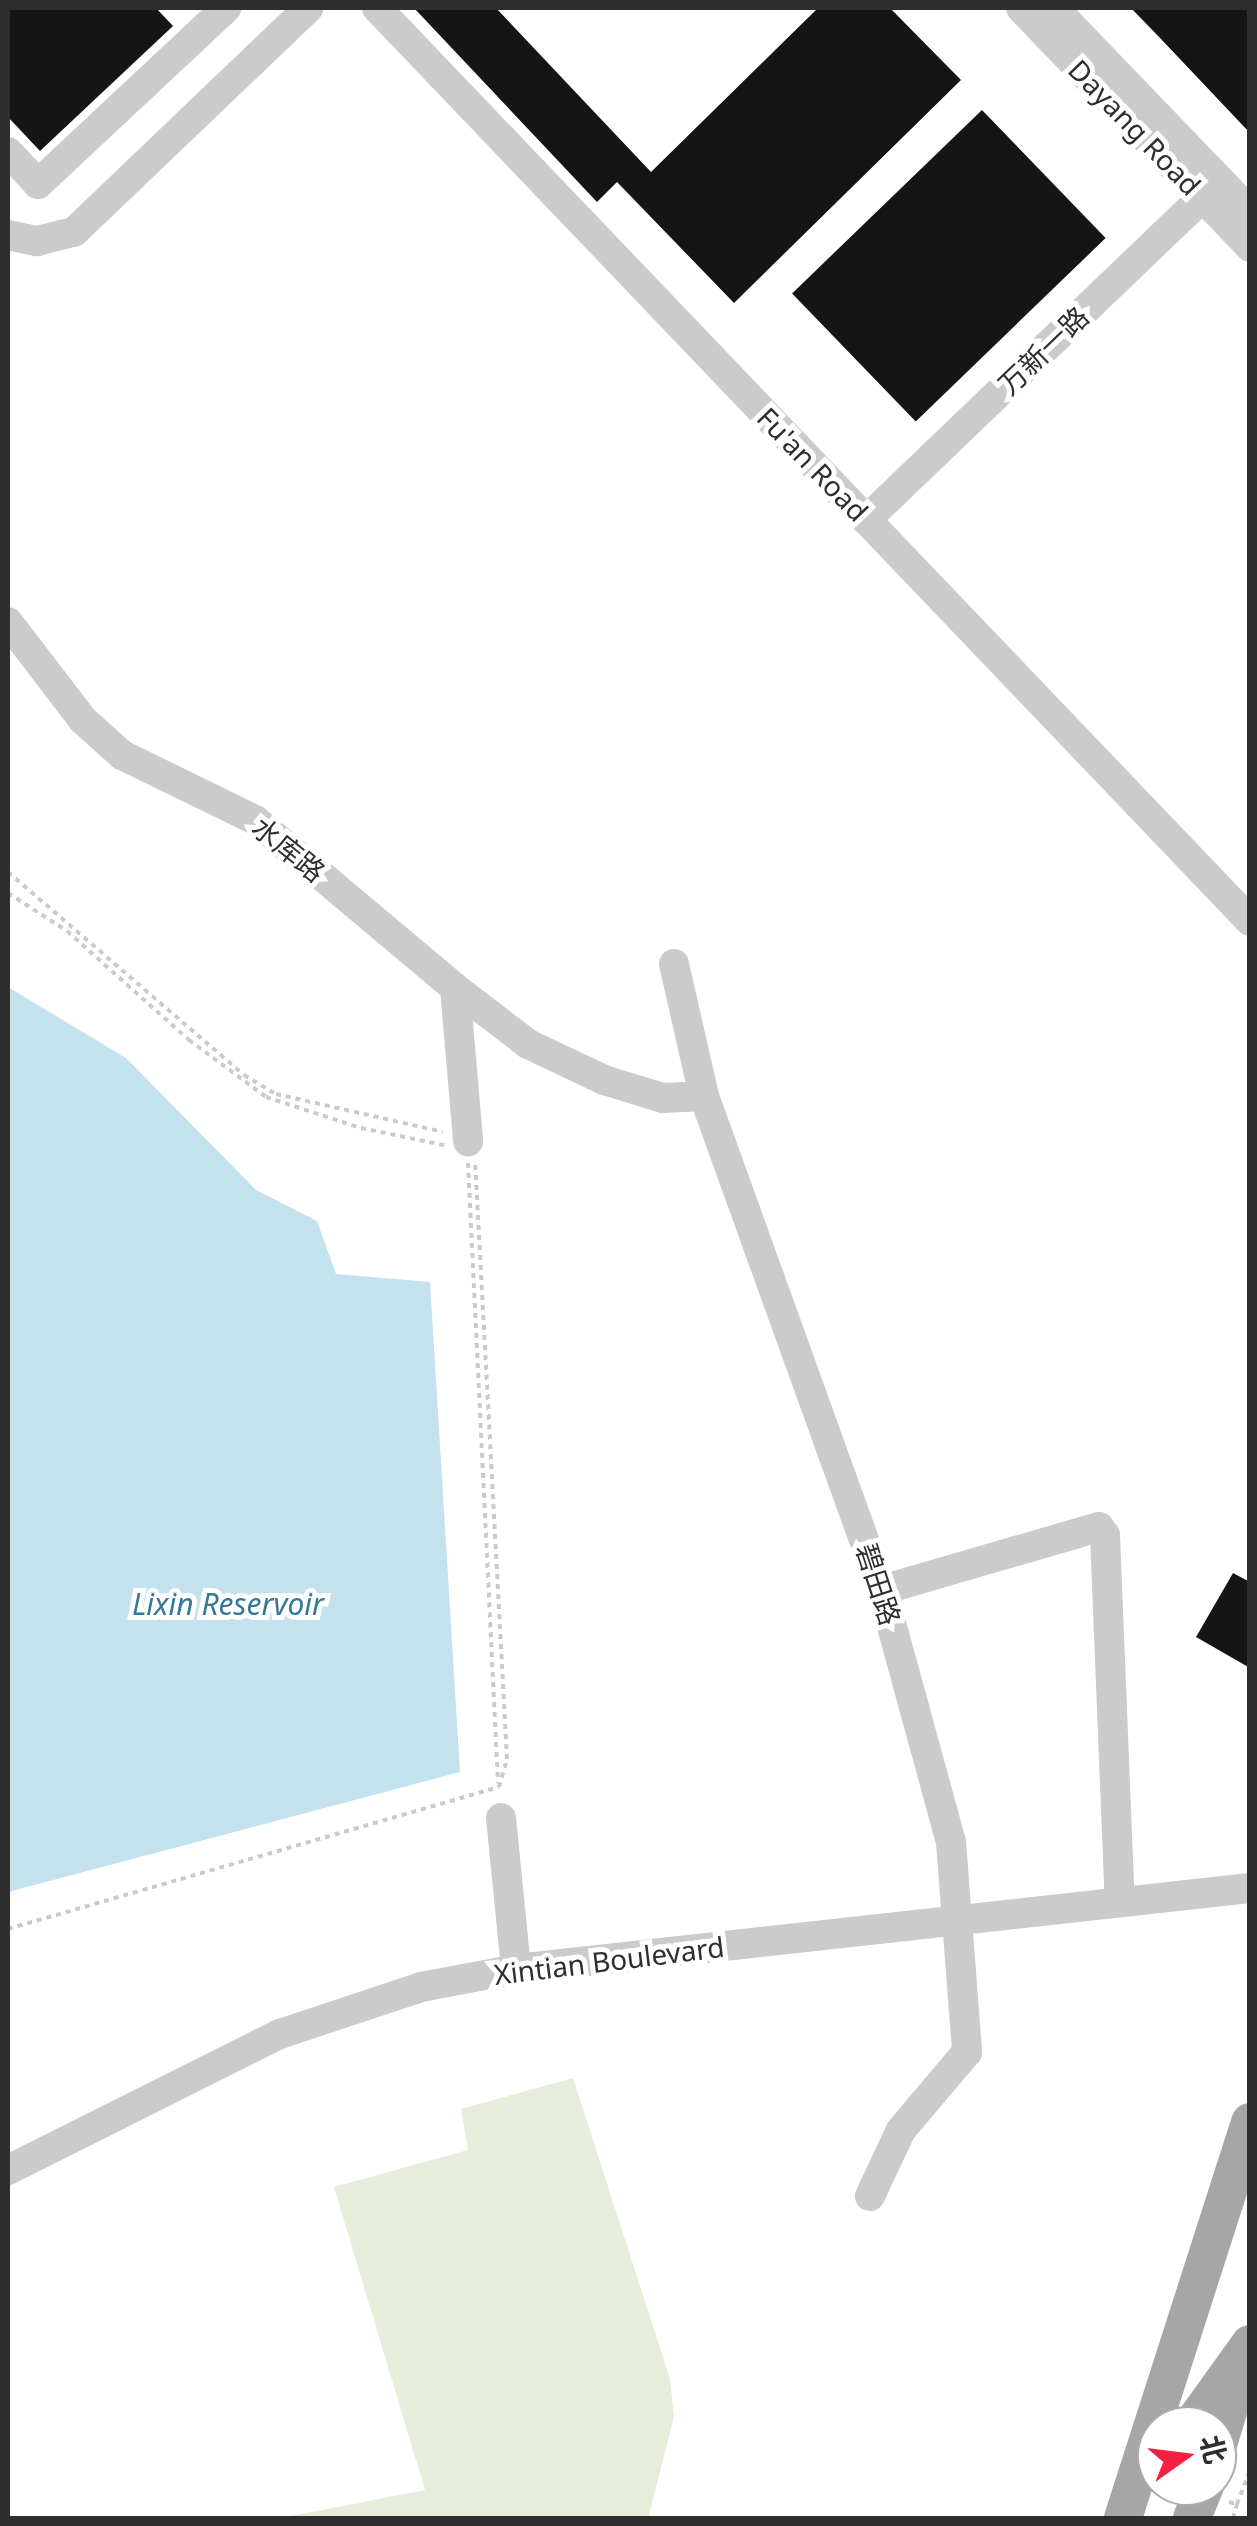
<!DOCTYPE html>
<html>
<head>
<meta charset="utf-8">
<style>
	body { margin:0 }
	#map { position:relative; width:1257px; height:2526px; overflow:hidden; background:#fff; font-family:"Noto Sans","Noto Sans SC",sans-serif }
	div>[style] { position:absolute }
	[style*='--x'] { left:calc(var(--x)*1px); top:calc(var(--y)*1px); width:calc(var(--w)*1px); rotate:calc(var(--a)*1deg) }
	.green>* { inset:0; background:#e6edda }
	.water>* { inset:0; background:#c4e2ee }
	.building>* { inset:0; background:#151515; transform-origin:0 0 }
	.path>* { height:4px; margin-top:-2px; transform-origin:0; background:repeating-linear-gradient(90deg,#cbcbcb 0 5px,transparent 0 10px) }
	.minor>* { height:30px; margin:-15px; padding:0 15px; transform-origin:15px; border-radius:15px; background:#cbcbcb }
	.major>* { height:38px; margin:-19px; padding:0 19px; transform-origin:19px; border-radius:19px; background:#a6a6a6 }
	.major-bridge>* { height:38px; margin:-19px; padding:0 19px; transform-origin:19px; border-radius:19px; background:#a6a6a6 }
	span { translate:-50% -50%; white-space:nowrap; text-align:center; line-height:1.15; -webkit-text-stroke:10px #fff; paint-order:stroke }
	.street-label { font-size:28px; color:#2e2e2e }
	.water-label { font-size:30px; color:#357997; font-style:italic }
	.frame { position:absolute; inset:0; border:10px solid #2e2e2e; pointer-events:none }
	.north { position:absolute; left:1137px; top:2406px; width:100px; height:100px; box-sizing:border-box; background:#fff; border:2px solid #ababab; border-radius:50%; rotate:76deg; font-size:28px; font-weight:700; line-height:40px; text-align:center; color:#2e2e2e }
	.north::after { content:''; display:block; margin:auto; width:35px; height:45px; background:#f42042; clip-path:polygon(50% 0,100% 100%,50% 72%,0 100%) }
</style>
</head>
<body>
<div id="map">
	<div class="green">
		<div style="clip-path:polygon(573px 2078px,670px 2379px,674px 2417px,648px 2518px,281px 2518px,425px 2490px,334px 2187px,468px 2150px,461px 2109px)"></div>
	</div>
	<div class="water">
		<div style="clip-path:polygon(8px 987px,126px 1058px,256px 1190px,317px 1221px,336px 1274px,430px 1282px,460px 1772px,8px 1892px)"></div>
	</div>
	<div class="building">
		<div style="clip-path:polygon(8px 8px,156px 8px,173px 26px,40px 151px,8px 117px)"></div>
		<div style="clip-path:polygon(414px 8px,496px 8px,651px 172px,818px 8px,890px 8px,961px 80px,734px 303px,617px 182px,597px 202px)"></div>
		<div style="clip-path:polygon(1131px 8px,1250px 8px,1250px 133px,1161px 39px)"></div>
		<div style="left:982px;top:110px;width:178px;height:264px;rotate:46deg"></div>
		<div style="clip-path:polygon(1233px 1573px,1250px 1582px,1250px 1668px,1196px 1637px)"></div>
	</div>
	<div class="path">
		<div style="--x:8;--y:872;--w:311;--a:40.7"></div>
		<div style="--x:244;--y:1075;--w:37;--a:31"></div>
		<div style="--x:276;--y:1094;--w:171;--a:12.8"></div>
		<div style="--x:8;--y:893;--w:70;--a:32.8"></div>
		<div style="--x:67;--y:931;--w:164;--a:41.8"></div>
		<div style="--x:189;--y:1040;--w:96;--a:36.5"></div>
		<div style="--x:266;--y:1097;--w:100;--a:18.1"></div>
		<div style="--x:361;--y:1128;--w:85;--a:11.6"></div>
		<div style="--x:468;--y:1163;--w:621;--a:87.23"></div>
		<div style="--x:8;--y:1929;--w:511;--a:-16.13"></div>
		<div style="--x:499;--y:1787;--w:29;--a:-74"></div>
		<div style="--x:507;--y:1759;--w:599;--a:-93.06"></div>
		<div style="--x:1229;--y:2502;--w:8;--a:14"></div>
		<div style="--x:1237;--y:2504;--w:36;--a:-69"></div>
		<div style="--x:1233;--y:2518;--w:15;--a:-74"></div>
	</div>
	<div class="minor">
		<div style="--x:377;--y:8;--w:1263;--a:46.28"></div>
		<div style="--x:1021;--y:8;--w:331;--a:46.2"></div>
		<div style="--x:1054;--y:8;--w:283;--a:46.1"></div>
		<div style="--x:8;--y:152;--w:44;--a:46.8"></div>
		<div style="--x:38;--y:184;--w:258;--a:-43.1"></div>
		<div style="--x:8;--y:235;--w:30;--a:12"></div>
		<div style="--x:37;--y:241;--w:38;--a:-14"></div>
		<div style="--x:74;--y:232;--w:324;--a:-43.7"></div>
		<div style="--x:866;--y:520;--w:490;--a:-43.8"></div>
		<div style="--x:8;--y:622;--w:123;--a:52.6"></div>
		<div style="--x:83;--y:720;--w:52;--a:41.9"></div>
		<div style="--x:122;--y:755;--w:148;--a:26"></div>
		<div style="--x:255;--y:820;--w:261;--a:40"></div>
		<div style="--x:455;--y:988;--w:154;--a:85.1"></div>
		<div style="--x:674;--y:964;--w:135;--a:77.2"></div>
		<div style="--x:704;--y:1096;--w:525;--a:70.18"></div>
		<div style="--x:882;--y:1590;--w:261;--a:74.7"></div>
		<div style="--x:951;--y:1842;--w:211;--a:85.6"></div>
		<div style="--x:967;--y:2052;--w:102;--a:130.2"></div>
		<div style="--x:901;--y:2130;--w:73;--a:115.2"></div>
		<div style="--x:455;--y:988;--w:92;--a:37.5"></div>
		<div style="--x:528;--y:1044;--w:84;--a:25.3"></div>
		<div style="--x:604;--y:1080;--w:62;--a:17"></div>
		<div style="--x:663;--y:1098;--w:41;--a:-2.8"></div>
		<div style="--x:882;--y:1590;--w:226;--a:-16.2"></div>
		<div style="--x:1099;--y:1527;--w:10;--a:53"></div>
		<div style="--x:1105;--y:1535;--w:367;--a:87.7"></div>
		<div style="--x:501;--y:1818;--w:152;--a:84.3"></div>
		<div style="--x:8;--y:2170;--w:304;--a:-26.6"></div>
		<div style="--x:280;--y:2034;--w:149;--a:-18.4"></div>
		<div style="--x:421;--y:1987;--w:97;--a:-10.7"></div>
		<div style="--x:516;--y:1969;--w:738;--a:-6.3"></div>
	</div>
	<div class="major">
		<div style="--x:1217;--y:2448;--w:97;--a:-73.2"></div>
		<div style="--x:1123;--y:2518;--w:416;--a:-72.2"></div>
	</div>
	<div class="major-bridge">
		<div style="--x:1191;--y:2426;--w:101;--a:-54.3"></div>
		<div style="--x:1192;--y:2518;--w:35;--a:-68"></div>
	</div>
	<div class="street-label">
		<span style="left:1135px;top:127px;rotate:46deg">Dayang Road</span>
		<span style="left:1043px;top:350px;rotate:-44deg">万新一路</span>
		<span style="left:813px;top:464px;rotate:46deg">Fu'an Road</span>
		<span style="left:289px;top:849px;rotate:39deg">水库路</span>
		<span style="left:879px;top:1584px;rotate:72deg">碧田路</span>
		<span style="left:609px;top:1960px;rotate:-7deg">Xintian Boulevard</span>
	</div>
	<div class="water-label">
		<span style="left:228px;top:1604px">Lixin Reservoir</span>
	</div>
	<div class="frame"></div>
	<div class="north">北</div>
</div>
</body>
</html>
